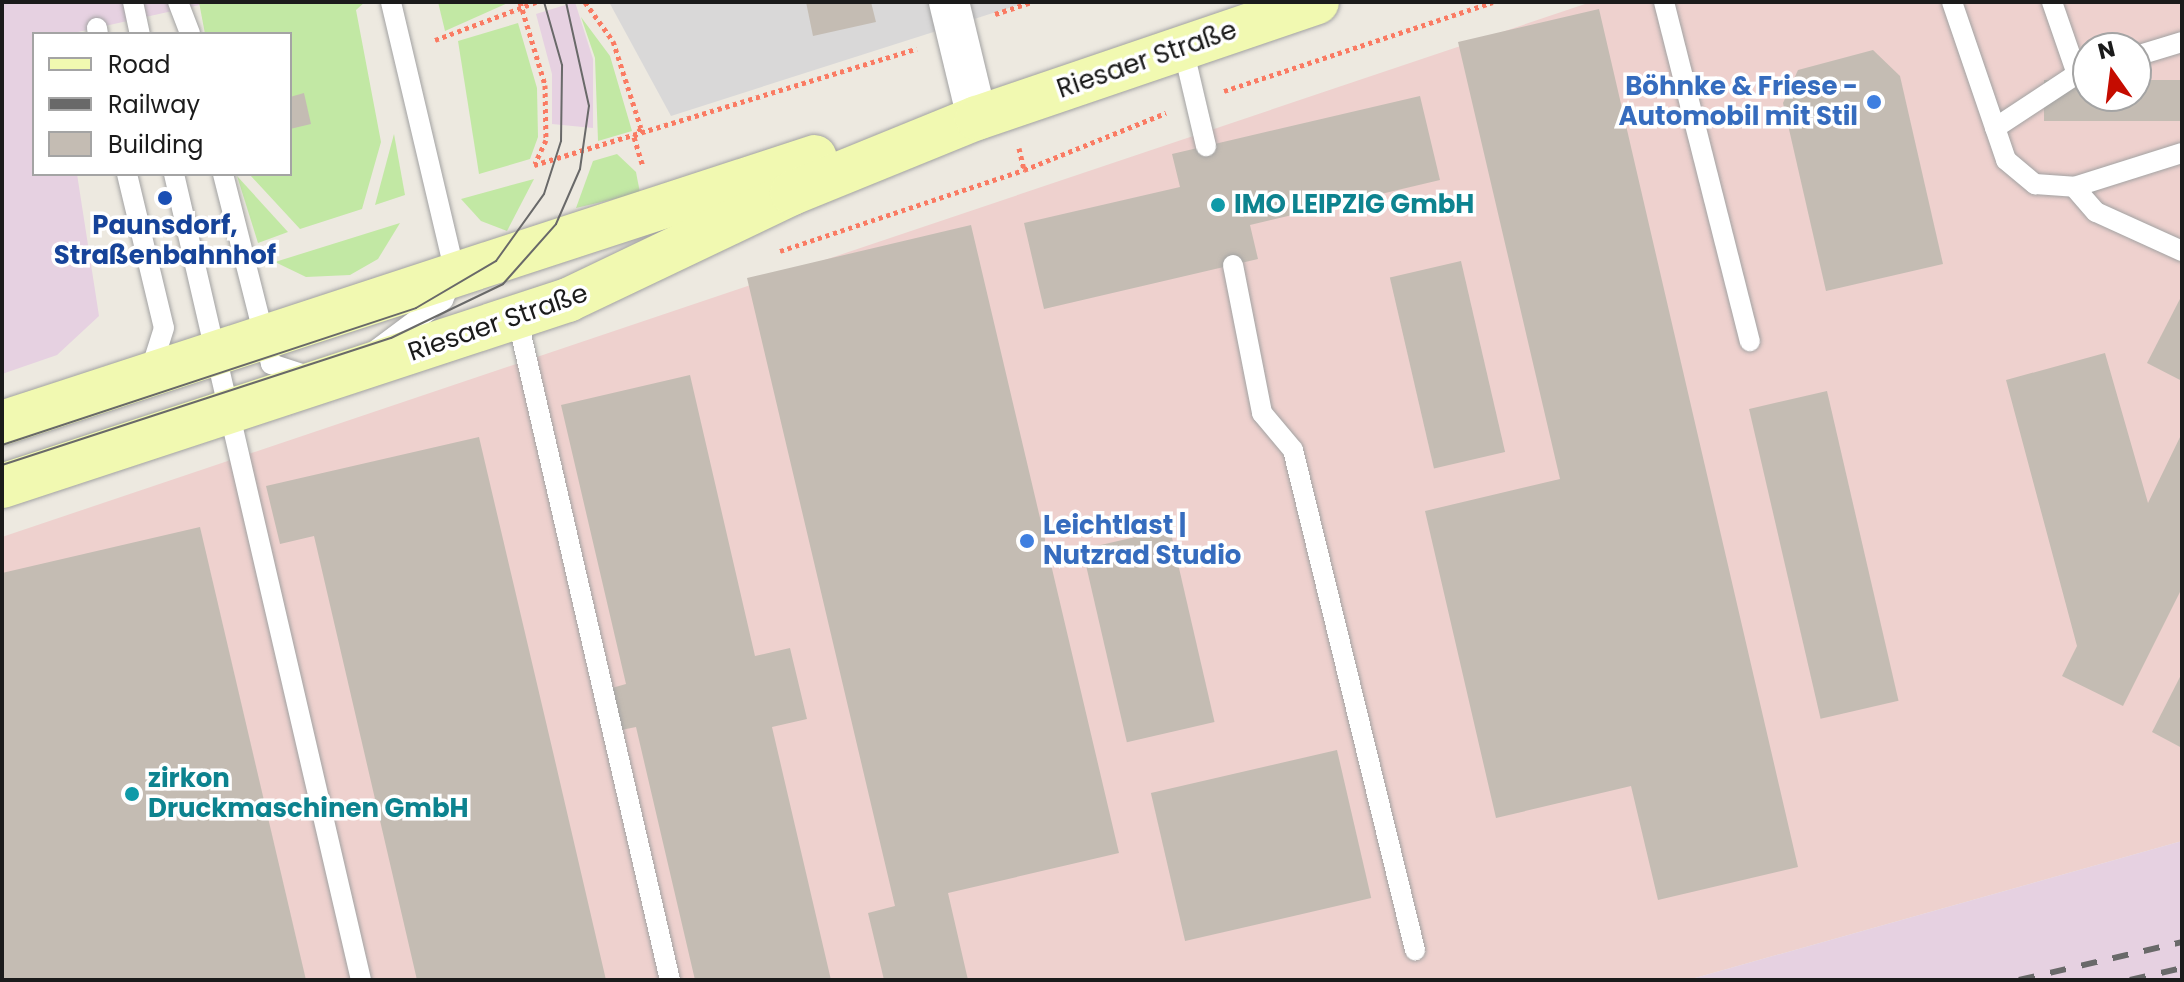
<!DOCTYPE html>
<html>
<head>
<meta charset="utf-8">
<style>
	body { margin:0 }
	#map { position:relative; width:2184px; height:982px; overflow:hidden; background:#ede9e0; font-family:Poppins,sans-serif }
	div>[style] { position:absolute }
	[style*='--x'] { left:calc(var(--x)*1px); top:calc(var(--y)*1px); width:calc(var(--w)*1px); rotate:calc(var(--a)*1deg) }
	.residential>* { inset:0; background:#d9d8d8 }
	.commercial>* { inset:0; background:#eed1ce }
	.industrial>* { inset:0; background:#e6d1e1 }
	.grass>* { inset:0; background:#c2e8a4 }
	.building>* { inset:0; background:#c4bcb3; transform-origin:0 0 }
	.path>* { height:5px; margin-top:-2.5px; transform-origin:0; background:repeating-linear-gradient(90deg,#fa7b63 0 4px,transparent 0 8px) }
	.roads { filter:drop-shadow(0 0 2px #a2a2a2) drop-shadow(0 0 2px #a2a2a2) }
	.lane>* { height:20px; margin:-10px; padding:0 10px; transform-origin:10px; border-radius:10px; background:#fff }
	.street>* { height:40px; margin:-20px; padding:0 20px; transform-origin:20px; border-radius:20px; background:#fff }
	.secondary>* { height:44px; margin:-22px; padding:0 22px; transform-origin:22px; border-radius:22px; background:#f1f9b1 }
	.tram>* { height:2px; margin:-1px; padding:0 1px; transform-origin:1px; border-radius:1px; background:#696969 }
	.rail>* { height:6px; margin-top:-3px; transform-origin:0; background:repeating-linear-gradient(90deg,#696969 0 16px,transparent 0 32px) }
	.dots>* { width:22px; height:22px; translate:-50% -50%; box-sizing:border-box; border:4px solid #fff; border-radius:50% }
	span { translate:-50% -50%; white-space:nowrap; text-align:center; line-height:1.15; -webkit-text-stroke:7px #fff; paint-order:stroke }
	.street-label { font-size:26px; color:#1b1b1b }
	.shop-label { font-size:26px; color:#366cbe; font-weight:700 }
	.right { translate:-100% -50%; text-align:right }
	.left { translate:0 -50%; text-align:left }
	.culture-label { font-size:26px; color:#0d838f; font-weight:700 }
	.transit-label { font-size:26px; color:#164399; font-weight:700 }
	.frame { position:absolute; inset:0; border:4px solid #1b1b1b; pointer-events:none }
	.legend { position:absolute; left:32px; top:32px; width:260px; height:144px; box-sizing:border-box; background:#fff; border:2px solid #a4a4a4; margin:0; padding:10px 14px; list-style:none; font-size:24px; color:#1b1b1b }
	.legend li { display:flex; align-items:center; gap:16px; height:40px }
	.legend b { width:40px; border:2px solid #a4a4a4 }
	.north { position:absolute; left:2072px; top:32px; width:80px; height:80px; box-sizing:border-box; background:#fff; border:2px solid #a4a4a4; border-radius:50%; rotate:346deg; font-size:22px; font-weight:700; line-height:32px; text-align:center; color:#1b1b1b }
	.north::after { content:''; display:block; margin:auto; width:28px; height:36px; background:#c50c00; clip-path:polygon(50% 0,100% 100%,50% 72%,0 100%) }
</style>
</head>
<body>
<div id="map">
	<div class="residential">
		<div style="clip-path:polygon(609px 2px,1027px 2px,671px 116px)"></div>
	</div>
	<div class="commercial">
		<div style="clip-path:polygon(evenodd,1591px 2px,2182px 2px,2182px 841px,1688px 980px,2px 980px,2px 537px,1591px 2px,2088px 48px,2136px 48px,2136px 96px,2088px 96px,2088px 48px)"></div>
	</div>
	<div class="industrial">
		<div style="clip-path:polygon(2px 2px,213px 2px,69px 34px,34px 34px,34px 174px,77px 174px,99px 316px,57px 355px,2px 374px)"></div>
		<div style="clip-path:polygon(575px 2px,593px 59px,593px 128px,552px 124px,552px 74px,536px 14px)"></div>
		<div style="clip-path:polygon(2182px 841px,2182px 980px,1688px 980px)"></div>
	</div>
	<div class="grass">
		<div style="clip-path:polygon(199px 2px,365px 2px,356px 10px,381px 142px,362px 209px,300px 229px,250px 175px,290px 174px,290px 34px,205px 34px)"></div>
		<div style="clip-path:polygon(438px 2px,510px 2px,445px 31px)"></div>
		<div style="clip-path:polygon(581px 17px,610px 56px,632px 131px,598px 141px,595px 58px)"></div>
		<div style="clip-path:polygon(518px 23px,537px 88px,538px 137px,530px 159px,479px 174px,458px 41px)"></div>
		<div style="clip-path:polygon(394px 134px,405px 195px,375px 205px)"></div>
		<div style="clip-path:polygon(617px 154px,636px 172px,640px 193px,576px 208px,593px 161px)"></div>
		<div style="clip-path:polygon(237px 176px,288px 232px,258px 243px)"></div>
		<div style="clip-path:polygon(534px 179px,507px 231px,481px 221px,461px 199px)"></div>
		<div style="clip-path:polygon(400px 223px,378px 259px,350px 275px,306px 277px,275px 262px)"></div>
	</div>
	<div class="building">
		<div style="clip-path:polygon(806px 2px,871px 2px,876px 22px,813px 36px)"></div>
		<div style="clip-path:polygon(1599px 9px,1798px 867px,1658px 900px,1631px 786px,1496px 818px,1425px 511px,1560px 479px,1458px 42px)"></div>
		<div style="clip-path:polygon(1873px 50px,1900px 76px,1943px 264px,1826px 291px,1783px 103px,1798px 70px)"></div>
		<div style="left:2182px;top:80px;width:41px;height:138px;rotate:90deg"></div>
		<div style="clip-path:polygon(304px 93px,311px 124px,290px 129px,290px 97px)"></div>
		<div style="clip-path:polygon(1420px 96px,1440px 180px,1250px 225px,1258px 259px,1044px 309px,1024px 223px,1180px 187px,1172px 154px)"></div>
		<div style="clip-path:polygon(971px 225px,1119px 853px,948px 893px,968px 980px,884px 980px,868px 913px,895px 906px,747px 278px)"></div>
		<div style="left:1461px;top:261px;width:196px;height:73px;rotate:77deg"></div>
		<div style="clip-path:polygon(2182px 295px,2182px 381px,2147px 363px)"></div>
		<div style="clip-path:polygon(2105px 353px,2148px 503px,2182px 433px,2182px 588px,2123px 706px,2062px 676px,2077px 646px,2006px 380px)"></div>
		<div style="clip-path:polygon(690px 375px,755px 656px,790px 648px,807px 719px,772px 727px,831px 980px,695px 980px,636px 727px,621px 730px,612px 688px,626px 684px,561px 405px)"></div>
		<div style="left:1827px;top:391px;width:318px;height:80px;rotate:77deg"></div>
		<div style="clip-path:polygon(479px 437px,553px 752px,606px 980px,417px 980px,314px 536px,280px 544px,266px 486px)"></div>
		<div style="clip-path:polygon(200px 527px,306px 980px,2px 980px,2px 573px)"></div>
		<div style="left:1170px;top:529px;width:198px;height:90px;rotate:77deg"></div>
		<div style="clip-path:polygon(2182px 673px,2182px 748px,2152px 732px)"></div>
		<div style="left:1337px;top:750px;width:152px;height:191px;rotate:77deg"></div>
	</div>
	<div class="path">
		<div style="--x:520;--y:2;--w:87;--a:73.2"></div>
		<div style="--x:545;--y:85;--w:55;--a:89"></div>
		<div style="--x:546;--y:140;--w:26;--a:115"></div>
		<div style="--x:585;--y:2;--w:48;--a:54.3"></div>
		<div style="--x:613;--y:41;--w:91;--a:72.2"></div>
		<div style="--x:641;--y:128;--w:11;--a:128"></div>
		<div style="--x:634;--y:137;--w:31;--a:73"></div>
		<div style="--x:995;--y:14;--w:39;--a:-18"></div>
		<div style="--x:435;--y:40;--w:108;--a:-20.6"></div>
		<div style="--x:1224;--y:91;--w:283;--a:-18.3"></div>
		<div style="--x:1019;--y:148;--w:23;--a:77"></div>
		<div style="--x:534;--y:165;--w:400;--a:-16.9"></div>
		<div style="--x:780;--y:251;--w:257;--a:-18.4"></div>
		<div style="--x:1024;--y:170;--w:153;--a:-21.9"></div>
	</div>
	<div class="roads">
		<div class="lane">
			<div style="--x:133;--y:2;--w:33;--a:78"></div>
			<div style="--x:178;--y:2;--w:34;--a:69"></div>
			<div style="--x:1664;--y:2;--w:350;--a:75.8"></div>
			<div style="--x:1952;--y:2;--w:167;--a:71.1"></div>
			<div style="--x:2006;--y:160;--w:38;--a:40"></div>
			<div style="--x:2035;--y:184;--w:39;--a:4"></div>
			<div style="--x:2074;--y:187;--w:113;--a:-17.5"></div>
			<div style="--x:2052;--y:2;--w:76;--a:70.9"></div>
			<div style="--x:2077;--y:74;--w:11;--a:-15"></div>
			<div style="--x:97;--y:28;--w:6;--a:81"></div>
			<div style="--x:1183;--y:48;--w:101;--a:76.8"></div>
			<div style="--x:2136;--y:56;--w:48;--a:-16.9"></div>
			<div style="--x:1995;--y:128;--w:98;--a:-33.4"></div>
			<div style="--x:127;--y:174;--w:158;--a:76.5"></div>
			<div style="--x:164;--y:328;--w:43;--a:107.6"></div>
			<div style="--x:174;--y:174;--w:827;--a:76.94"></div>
			<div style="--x:223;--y:174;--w:196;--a:75.8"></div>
			<div style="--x:271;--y:364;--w:39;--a:18"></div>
			<div style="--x:2074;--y:187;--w:33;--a:49"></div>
			<div style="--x:2096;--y:212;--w:94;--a:24.4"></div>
			<div style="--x:1233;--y:265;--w:151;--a:78.9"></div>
			<div style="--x:1262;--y:413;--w:48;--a:50"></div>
			<div style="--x:1293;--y:450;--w:515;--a:76.29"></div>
			<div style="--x:517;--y:317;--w:680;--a:77.01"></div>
			<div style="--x:376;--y:350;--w:84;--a:-36.7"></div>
			<div style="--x:443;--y:300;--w:30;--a:-66"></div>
			<div style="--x:455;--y:273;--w:278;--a:-103.3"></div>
		</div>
		<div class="street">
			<div style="--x:949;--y:2;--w:119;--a:76.4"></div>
		</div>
		<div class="secondary">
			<div style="--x:2;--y:423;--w:855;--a:-18.12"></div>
			<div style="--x:2;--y:486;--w:596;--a:-18.19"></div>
			<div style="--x:568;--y:300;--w:248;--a:-25.5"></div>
			<div style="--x:792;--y:193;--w:200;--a:-22.1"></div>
			<div style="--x:977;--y:118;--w:359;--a:-18.8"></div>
		</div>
	</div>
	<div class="tram">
		<div style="--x:2;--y:445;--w:436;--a:-18.3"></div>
		<div style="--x:416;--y:308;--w:93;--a:-30.4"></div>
		<div style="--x:496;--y:261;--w:82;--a:-54.4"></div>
		<div style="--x:544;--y:194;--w:56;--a:-72.2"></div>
		<div style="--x:561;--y:141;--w:76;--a:-89.2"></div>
		<div style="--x:562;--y:65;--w:66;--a:-105.9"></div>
		<div style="--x:2;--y:465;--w:409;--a:-18.1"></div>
		<div style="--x:391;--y:338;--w:124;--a:-25.7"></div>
		<div style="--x:503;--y:284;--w:80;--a:-48.5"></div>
		<div style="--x:556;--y:224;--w:60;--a:-66.4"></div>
		<div style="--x:580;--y:169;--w:64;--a:-81.9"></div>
		<div style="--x:589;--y:106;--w:107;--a:-102.5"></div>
	</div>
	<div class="rail">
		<div style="--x:2019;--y:980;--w:167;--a:-13.1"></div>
		<div style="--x:2130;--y:980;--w:53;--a:-13"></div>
	</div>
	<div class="dots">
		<div style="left:1874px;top:102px;background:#3f7fe0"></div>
		<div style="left:165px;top:198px;background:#1a4fb4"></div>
		<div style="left:1218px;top:205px;background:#0f9aa8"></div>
		<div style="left:1027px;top:541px;background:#3f7fe0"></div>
		<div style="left:132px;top:794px;background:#0f9aa8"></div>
	</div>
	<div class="street-label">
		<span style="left:1147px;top:60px;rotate:-19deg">Riesaer Straße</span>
		<span style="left:498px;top:323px;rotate:-19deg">Riesaer Straße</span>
	</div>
	<div class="shop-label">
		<span class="right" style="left:1858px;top:102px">Böhnke &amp; Friese -<br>Automobil mit Stil</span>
		<span class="left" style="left:1043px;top:541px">Leichtlast |<br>Nutzrad Studio</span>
	</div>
	<div class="culture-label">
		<span class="left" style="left:1234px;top:205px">IMO LEIPZIG GmbH</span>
		<span class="left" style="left:148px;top:794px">zirkon<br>Druckmaschinen GmbH</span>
	</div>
	<div class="transit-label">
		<span style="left:165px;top:241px">Paunsdorf,<br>Straßenbahnhof</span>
	</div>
	<div class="frame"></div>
	<ul class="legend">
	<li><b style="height:10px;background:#f1f9b1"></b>Road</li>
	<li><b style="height:10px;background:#696969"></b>Railway</li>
	<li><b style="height:22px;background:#c4bcb3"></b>Building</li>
	</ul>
	<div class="north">N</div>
</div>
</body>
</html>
